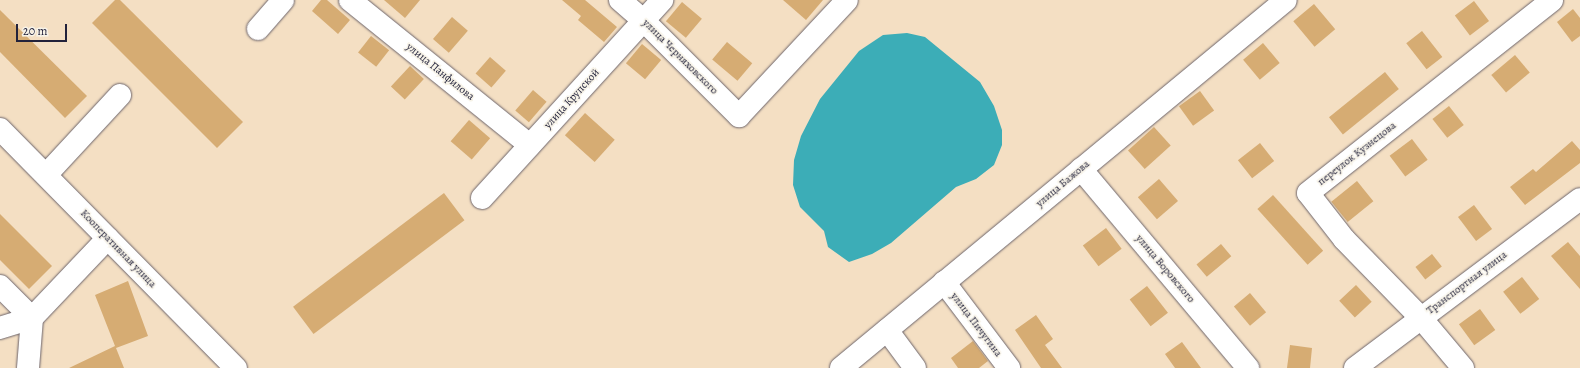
<!DOCTYPE html>
<html>
<head>
<meta charset="utf-8">
<style>
	body { margin:0 }
	#map { position:relative; width:1580px; height:368px; overflow:hidden; background:#f4dfc3; font-family:Alegreya,serif }
	div>[style] { position:absolute }
	[style*='--x'] { left:calc(var(--x)*1px); top:calc(var(--y)*1px); width:calc(var(--w)*1px); rotate:calc(var(--a)*1deg) }
	.water>* { inset:0; background:#3cadb7 }
	.building>* { inset:0; background:#d6ac73; transform-origin:0 0 }
	.roads { filter:drop-shadow(0 0 1px #6c646b) drop-shadow(0 0 1px #6c646b) }
	.minor>* { height:22px; margin:-11px; padding:0 11px; transform-origin:11px; border-radius:11px; background:#fff }
	span { translate:-50% -50%; white-space:nowrap; text-align:center; line-height:1.15; -webkit-text-stroke:3px #f7f3e8; paint-order:stroke }
	.street-label { font-size:11px; color:#22223b }
	.scale { position:absolute; left:16px; top:24px; width:51px; height:18px; box-sizing:border-box; border:2px solid #22223b; border-top:0; padding-left:5px; font-size:12px; line-height:14px; white-space:nowrap; color:#22223b; -webkit-text-stroke:3px #f7f3e8; paint-order:stroke }
</style>
</head>
<body>
<div id="map">
	<div class="water">
		<div style="clip-path:polygon(907px 33px,925px 37px,980px 82px,994px 106px,1002px 130px,1002px 145px,994px 165px,976px 179px,956px 187px,891px 243px,872px 254px,849px 262px,828px 247px,824px 231px,800px 207px,793px 185px,794px 160px,801px 136px,820px 99px,859px 51px,883px 35px)"></div>
	</div>
	<div class="building">
		<div style="clip-path:polygon(115px 0,120px 0,243px 122px,217px 148px,92px 23px)"></div>
		<div style="clip-path:polygon(321px 0,327px 0,350px 20px,338px 34px,312px 11px)"></div>
		<div style="clip-path:polygon(384px 0,420px 0,405px 18px)"></div>
		<div style="clip-path:polygon(562px 0,585px 0,617px 27px,604px 42px,578px 20px,581px 16px)"></div>
		<div style="clip-path:polygon(783px 0,823px 0,806px 20px)"></div>
		<div style="left:1474px;top:1px;width:25px;height:24px;rotate:53deg"></div>
		<div style="left:682px;top:2px;width:26px;height:25px;rotate:40deg"></div>
		<div style="left:1314px;top:4px;width:33px;height:27px;rotate:50deg"></div>
		<div style="clip-path:polygon(1573px 9px,1580px 18px,1580px 36px,1572px 42px,1557px 22px)"></div>
		<div style="clip-path:polygon(0 10px,87px 96px,65px 118px,0 52px)"></div>
		<div style="left:452px;top:17px;width:21px;height:29px;rotate:41deg"></div>
		<div style="left:1422px;top:31px;width:33px;height:20px;rotate:52deg"></div>
		<div style="left:371px;top:36px;width:23px;height:21px;rotate:38deg"></div>
		<div style="left:727px;top:42px;width:33px;height:23px;rotate:40deg"></div>
		<div style="left:1263px;top:43px;width:26px;height:26px;rotate:50deg"></div>
		<div style="left:642px;top:44px;width:25px;height:25px;rotate:40deg"></div>
		<div style="left:1515px;top:55px;width:23px;height:31px;rotate:50deg"></div>
		<div style="left:490px;top:57px;width:21px;height:22px;rotate:41deg"></div>
		<div style="left:410px;top:66px;width:19px;height:28px;rotate:43deg"></div>
		<div style="left:1385px;top:72px;width:22px;height:72px;rotate:51deg"></div>
		<div style="left:533px;top:90px;width:18px;height:27px;rotate:41deg"></div>
		<div style="left:1200px;top:91px;width:24px;height:26px;rotate:54deg"></div>
		<div style="left:1449px;top:106px;width:24px;height:21px;rotate:52deg"></div>
		<div style="left:585px;top:113px;width:40px;height:30px;rotate:42deg"></div>
		<div style="left:469px;top:120px;width:28px;height:28px;rotate:41deg"></div>
		<div style="left:1154px;top:127px;width:25px;height:35px;rotate:48deg"></div>
		<div style="left:1412px;top:139px;width:26px;height:28px;rotate:53deg"></div>
		<div style="clip-path:polygon(1572px 141px,1580px 150px,1580px 163px,1525px 205px,1510px 187px,1533px 169px,1536px 172px)"></div>
		<div style="left:1260px;top:143px;width:23px;height:28px;rotate:52deg"></div>
		<div style="left:1159px;top:179px;width:29px;height:28px;rotate:49deg"></div>
		<div style="left:1357px;top:181px;width:26px;height:33px;rotate:51deg"></div>
		<div style="left:444px;top:193px;width:34px;height:189px;rotate:53deg"></div>
		<div style="left:1273px;top:195px;width:75px;height:21px;rotate:48deg"></div>
		<div style="left:1474px;top:205px;width:30px;height:20px;rotate:53deg"></div>
		<div style="clip-path:polygon(0 214px,52px 266px,29px 289px,0 260px)"></div>
		<div style="left:1106px;top:228px;width:26px;height:29px;rotate:53deg"></div>
		<div style="clip-path:polygon(1568px 242px,1580px 256px,1580px 289px,1551px 256px)"></div>
		<div style="left:1221px;top:244px;width:16px;height:32px;rotate:50deg"></div>
		<div style="left:1432px;top:254px;width:16px;height:21px;rotate:52deg"></div>
		<div style="left:1522px;top:277px;width:28px;height:24px;rotate:52deg"></div>
		<div style="clip-path:polygon(128px 281px,148px 336px,116px 348px,124px 368px,69px 368px,115px 346px,95px 295px)"></div>
		<div style="left:1356px;top:285px;width:23px;height:23px;rotate:47deg"></div>
		<div style="left:1147px;top:286px;width:34px;height:22px;rotate:52deg"></div>
		<div style="left:1250px;top:293px;width:25px;height:21px;rotate:50deg"></div>
		<div style="left:1480px;top:309px;width:26px;height:26px;rotate:54deg"></div>
		<div style="clip-path:polygon(1036px 315px,1053px 339px,1045px 345px,1062px 368px,1041px 368px,1015px 330px)"></div>
		<div style="clip-path:polygon(973px 341px,988px 361px,979px 368px,958px 368px,951px 358px)"></div>
		<div style="clip-path:polygon(1182px 342px,1201px 368px,1175px 368px,1165px 354px)"></div>
		<div style="clip-path:polygon(1290px 345px,1312px 348px,1310px 368px,1287px 368px)"></div>
	</div>
	<div class="roads">
		<div class="minor">
			<div style="--x:350;--y:0;--w:231;--a:38.9"></div>
			<div style="--x:620;--y:0;--w:30;--a:41"></div>
			<div style="--x:643;--y:20;--w:136;--a:45"></div>
			<div style="--x:739;--y:116;--w:158;--a:-47"></div>
			<div style="--x:258;--y:29;--w:38;--a:-49"></div>
			<div style="--x:0;--y:129;--w:336;--a:45.4"></div>
			<div style="--x:1081;--y:169;--w:260;--a:50"></div>
			<div style="--x:46;--y:175;--w:109;--a:-47.2"></div>
			<div style="--x:482;--y:198;--w:268;--a:-47.7"></div>
			<div style="--x:944;--y:282;--w:108;--a:52.9"></div>
			<div style="--x:0;--y:286;--w:45;--a:45"></div>
			<div style="--x:32;--y:318;--w:34;--a:163"></div>
			<div style="--x:887;--y:330;--w:47;--a:53.6"></div>
			<div style="--x:28;--y:368;--w:50;--a:-85.4"></div>
			<div style="--x:32;--y:318;--w:110;--a:-46.5"></div>
			<div style="--x:841;--y:368;--w:577;--a:-39.59"></div>
			<div style="--x:1355;--y:368;--w:281;--a:-36.9"></div>
			<div style="--x:1463;--y:368;--w:65;--a:-130"></div>
			<div style="--x:1421;--y:318;--w:110;--a:-134.3"></div>
			<div style="--x:1344;--y:239;--w:58;--a:-128"></div>
			<div style="--x:1308;--y:193;--w:311;--a:-38.3"></div>
		</div>
	</div>
	<div class="street-label">
		<span style="left:680px;top:57px;rotate:45deg">улица Черняховского</span>
		<span style="left:440px;top:72px;rotate:39deg">улица Панфилова</span>
		<span style="left:572px;top:99px;rotate:-48deg">улица Крупской</span>
		<span style="left:1357px;top:154px;rotate:-38deg">переулок Кузнецова</span>
		<span style="left:1063px;top:184px;rotate:-40deg">улица Бажова</span>
		<span style="left:118px;top:249px;rotate:46deg">Кооперативная улица</span>
		<span style="left:1165px;top:269px;rotate:50deg">улица Воровского</span>
		<span style="left:1467px;top:283px;rotate:-37deg">Транспортная улица</span>
		<span style="left:976px;top:325px;rotate:53deg">улица Пичугина</span>
	</div>
	<div class="scale">20 m</div>
</div>
</body>
</html>
